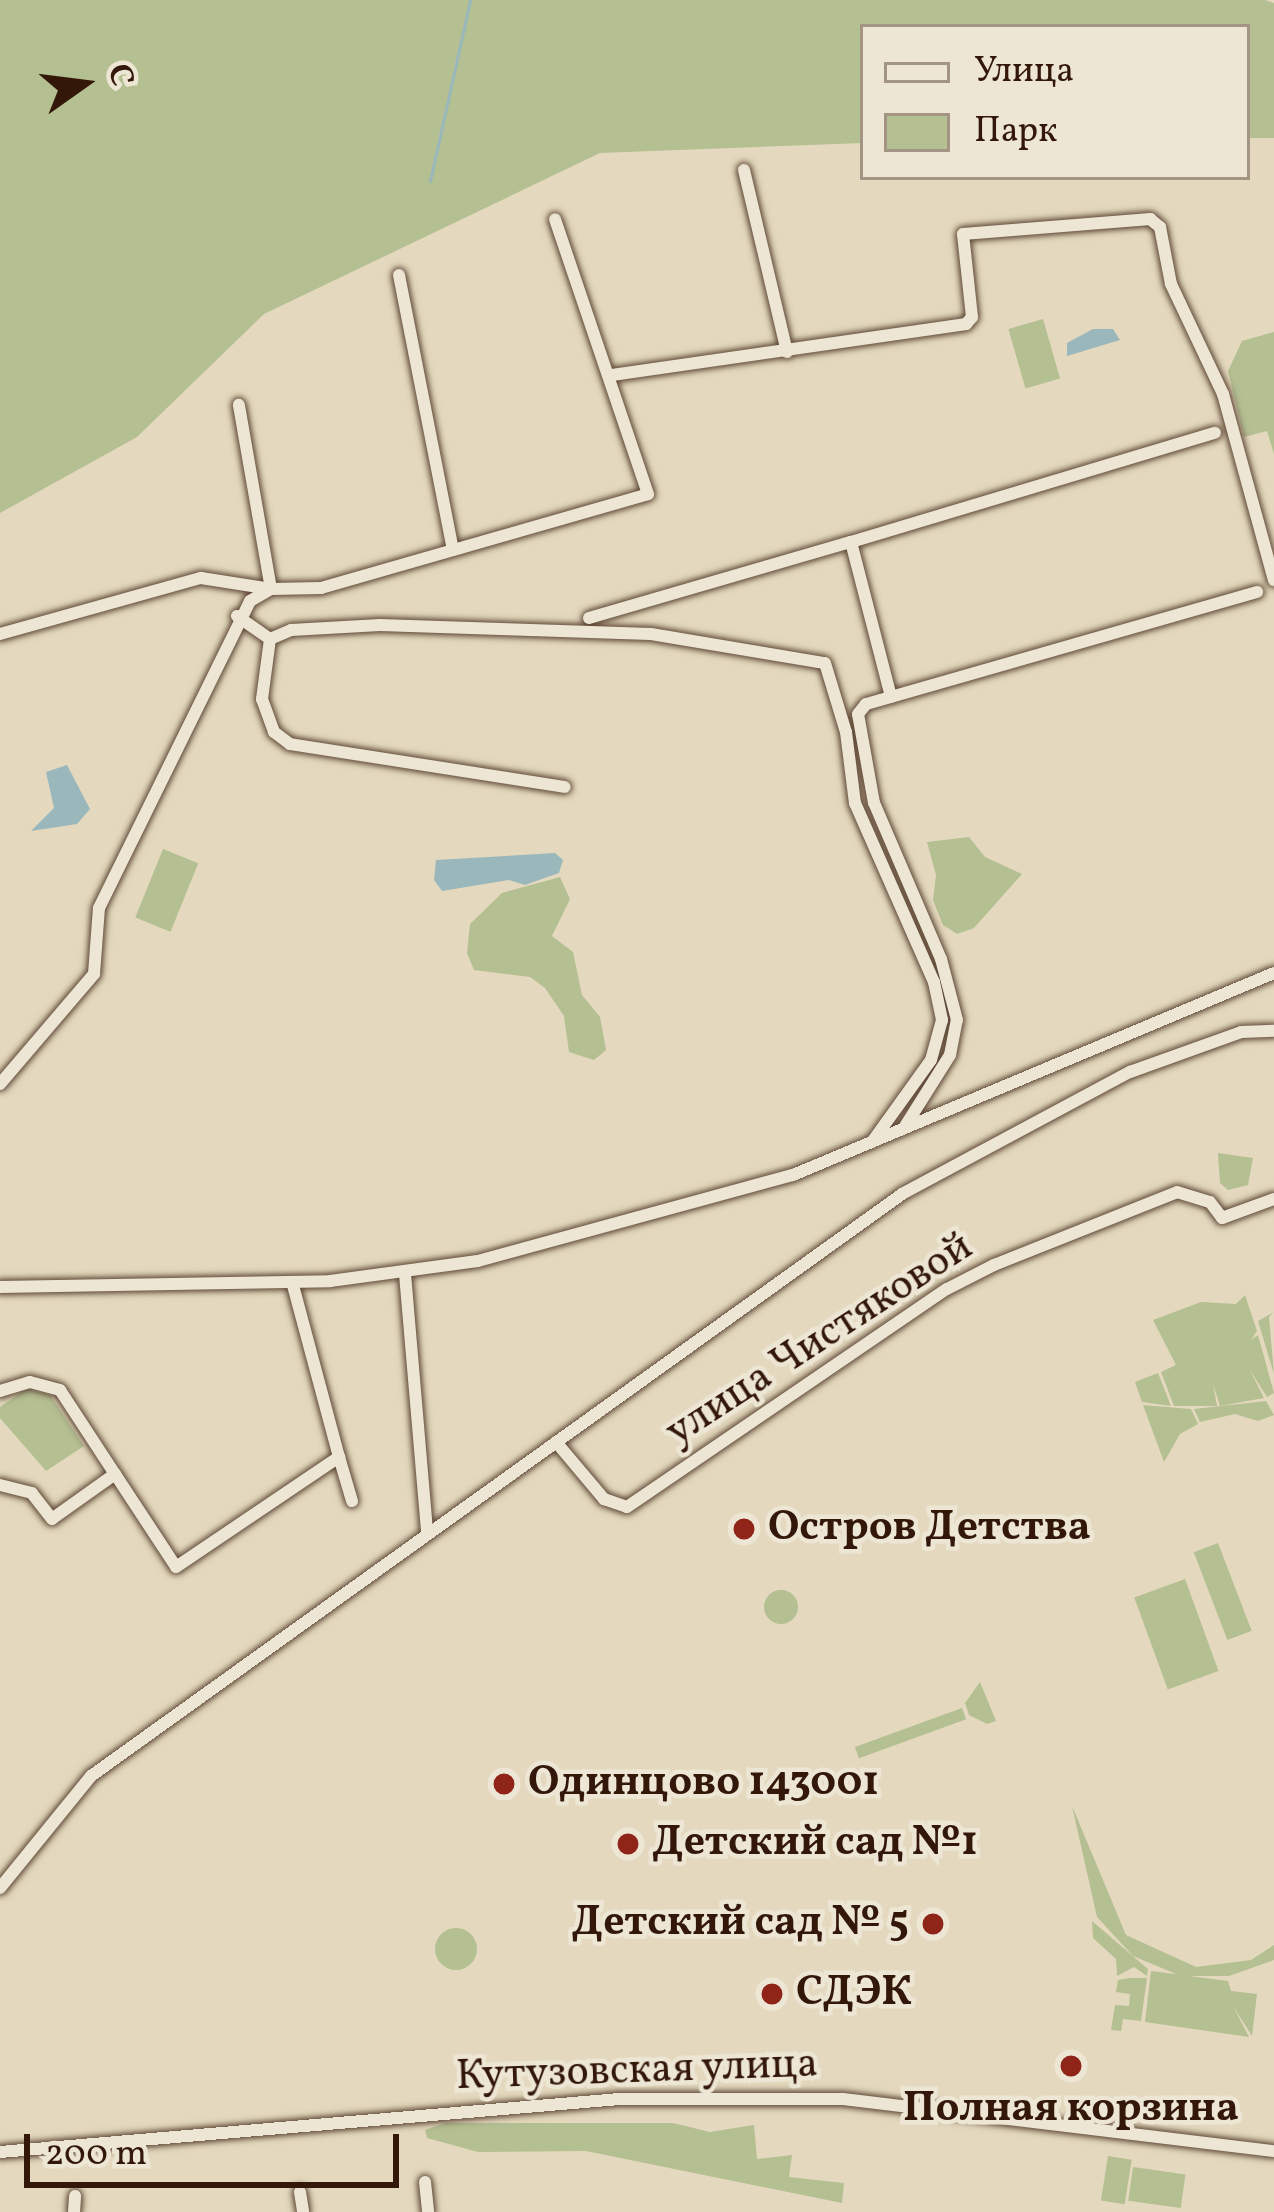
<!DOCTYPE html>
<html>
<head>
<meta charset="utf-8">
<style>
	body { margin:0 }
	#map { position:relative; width:1274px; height:2212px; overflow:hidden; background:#e4d9be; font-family:Vollkorn,serif }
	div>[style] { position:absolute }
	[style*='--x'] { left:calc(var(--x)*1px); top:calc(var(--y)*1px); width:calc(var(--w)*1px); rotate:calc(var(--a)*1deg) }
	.green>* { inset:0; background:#b4bf92; transform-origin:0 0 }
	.round { border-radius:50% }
	.water>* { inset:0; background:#9ab7bc }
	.stream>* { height:3px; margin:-1.5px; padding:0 1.5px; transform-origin:1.5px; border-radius:1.5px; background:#9ab7bc }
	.roads { filter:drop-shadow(0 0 3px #5f4836) drop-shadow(0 0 3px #5f4836) }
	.minor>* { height:12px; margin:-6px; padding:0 6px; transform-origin:6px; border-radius:6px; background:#ede6d5 }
	.dots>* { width:33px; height:33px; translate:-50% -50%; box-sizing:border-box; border:6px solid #ede6d5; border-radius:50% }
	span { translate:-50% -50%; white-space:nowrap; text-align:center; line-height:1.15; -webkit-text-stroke:9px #ede6d5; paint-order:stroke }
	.street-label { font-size:42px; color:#331809 }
	.poi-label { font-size:42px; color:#331809; font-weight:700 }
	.left { translate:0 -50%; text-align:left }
	.right { translate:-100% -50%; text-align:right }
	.legend { position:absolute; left:860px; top:24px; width:390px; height:156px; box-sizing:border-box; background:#ede6d5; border:3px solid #a39483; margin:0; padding:15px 21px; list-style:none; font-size:36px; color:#331809 }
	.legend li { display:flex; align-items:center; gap:24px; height:60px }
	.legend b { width:60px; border:3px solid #a39483 }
	.north { position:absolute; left:24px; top:24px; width:120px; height:120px; -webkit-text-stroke:9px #ede6d5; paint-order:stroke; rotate:76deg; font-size:33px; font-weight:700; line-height:48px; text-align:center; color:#331809 }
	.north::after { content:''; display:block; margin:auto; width:42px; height:54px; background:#331809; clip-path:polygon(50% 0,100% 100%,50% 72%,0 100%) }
	.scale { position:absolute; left:24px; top:2134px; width:375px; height:54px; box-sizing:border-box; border:6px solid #331809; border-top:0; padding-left:15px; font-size:36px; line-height:42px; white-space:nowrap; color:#331809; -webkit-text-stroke:9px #ede6d5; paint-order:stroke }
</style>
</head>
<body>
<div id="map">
	<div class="green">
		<div style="clip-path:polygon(0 0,1265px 0,1274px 3px,1274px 138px,1247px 138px,1247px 27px,863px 27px,863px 143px,600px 153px,264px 314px,137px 437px,0 513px)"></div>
		<div style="left:1043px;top:319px;width:62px;height:36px;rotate:74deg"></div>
		<div style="clip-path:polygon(1274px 332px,1274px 454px,1267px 431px,1244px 437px,1228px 371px,1242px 341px)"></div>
		<div style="clip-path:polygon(969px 837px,985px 857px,1022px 874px,974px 928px,957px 934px,943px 925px,933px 900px,936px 875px,927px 842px)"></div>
		<div style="left:163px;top:849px;width:38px;height:74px;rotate:22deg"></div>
		<div style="clip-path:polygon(560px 877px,570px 899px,552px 936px,573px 952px,582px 995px,600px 1017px,606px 1050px,594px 1060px,569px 1052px,564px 1016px,545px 988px,530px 977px,474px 970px,467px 953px,470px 924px,502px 893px)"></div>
		<div style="clip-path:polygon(1218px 1153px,1253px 1158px,1248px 1185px,1228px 1190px,1220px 1183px)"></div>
		<div style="clip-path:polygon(1245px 1295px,1257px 1331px,1251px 1340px,1258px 1335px,1274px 1393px,1267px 1397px,1250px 1370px,1264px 1398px,1220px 1406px,1213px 1384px,1217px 1406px,1174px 1406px,1161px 1372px,1176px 1365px,1153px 1320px,1201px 1302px,1236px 1304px)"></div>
		<div style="clip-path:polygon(1274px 1312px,1269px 1317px,1274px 1374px,1258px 1321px)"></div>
		<div style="clip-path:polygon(1158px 1373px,1171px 1406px,1142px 1402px,1135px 1382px)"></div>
		<div style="clip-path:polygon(26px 1389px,50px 1395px,84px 1446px,46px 1471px,0 1418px,0 1407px)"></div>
		<div style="clip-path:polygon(1266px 1401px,1274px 1415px,1258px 1421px,1235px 1414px,1200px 1422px,1194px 1409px)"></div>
		<div style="clip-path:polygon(1143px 1405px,1191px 1409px,1198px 1424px,1180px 1434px,1164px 1462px)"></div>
		<div style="left:1218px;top:1543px;width:94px;height:26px;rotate:69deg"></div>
		<div style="left:1185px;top:1579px;width:98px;height:54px;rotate:70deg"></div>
		<div class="round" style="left:764px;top:1590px;width:34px;height:34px"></div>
		<div style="clip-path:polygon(980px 1682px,996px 1721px,987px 1724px,969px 1715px,965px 1703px)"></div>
		<div style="left:962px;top:1708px;width:12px;height:114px;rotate:70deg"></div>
		<div style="clip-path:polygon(1072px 1806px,1126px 1935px,1196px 1967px,1251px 1960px,1274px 1945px,1274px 1960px,1229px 1976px,1181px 1976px,1133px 1956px,1097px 1917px)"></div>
		<div style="clip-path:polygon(1092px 1921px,1148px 1969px,1147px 1976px,1134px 1967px,1117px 1976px,1116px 1959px,1093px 1938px)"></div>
		<div class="round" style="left:435px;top:1928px;width:42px;height:42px"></div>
		<div style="clip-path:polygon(1151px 1971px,1228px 1981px,1231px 1991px,1257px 1994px,1252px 2036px,1233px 2006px,1249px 2037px,1145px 2022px)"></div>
		<div style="clip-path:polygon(1129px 1978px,1147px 1978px,1141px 2021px,1123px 2019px,1121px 2031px,1111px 2030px,1115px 2005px,1129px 2006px,1130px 1994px,1116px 1992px,1118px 1980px)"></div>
		<div style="clip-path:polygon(445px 2123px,673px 2123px,710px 2132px,754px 2125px,757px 2159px,792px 2155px,789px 2177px,844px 2183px,842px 2203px,586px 2151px,478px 2152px,427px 2138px,425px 2130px)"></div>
		<div style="left:1108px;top:2156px;width:24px;height:45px;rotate:9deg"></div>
		<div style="left:1133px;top:2167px;width:53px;height:34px;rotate:8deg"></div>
	</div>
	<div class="water">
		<div style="clip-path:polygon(1093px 329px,1113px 329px,1120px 340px,1067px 356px,1067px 343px)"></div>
		<div style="clip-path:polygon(67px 765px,90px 809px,77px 824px,31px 831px,54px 808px,46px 772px)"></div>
		<div style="clip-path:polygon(555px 853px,563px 860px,559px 873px,525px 885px,509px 880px,442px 891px,434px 880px,436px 860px)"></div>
	</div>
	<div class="stream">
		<div style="--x:430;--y:181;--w:185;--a:-77.5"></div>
	</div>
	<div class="roads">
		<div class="minor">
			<div style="--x:744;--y:170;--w:187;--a:76.7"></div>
			<div style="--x:399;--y:275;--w:280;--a:78.9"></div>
			<div style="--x:612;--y:375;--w:358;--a:-8.2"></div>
			<div style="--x:966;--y:324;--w:9;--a:-49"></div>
			<div style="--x:972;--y:317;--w:83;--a:-96.2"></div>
			<div style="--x:963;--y:234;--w:188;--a:-4.6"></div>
			<div style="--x:1150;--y:219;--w:13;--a:39"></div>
			<div style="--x:1160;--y:227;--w:58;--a:79.1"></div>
			<div style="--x:1171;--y:284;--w:122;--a:64.7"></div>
			<div style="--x:1223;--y:394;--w:193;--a:74.7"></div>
			<div style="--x:851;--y:542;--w:380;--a:-16.7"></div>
			<div style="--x:237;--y:616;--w:40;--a:34.9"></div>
			<div style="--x:270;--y:639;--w:23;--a:-23"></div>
			<div style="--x:291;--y:630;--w:89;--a:-3.2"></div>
			<div style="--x:380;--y:625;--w:271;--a:1.9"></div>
			<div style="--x:651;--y:634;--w:176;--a:9.5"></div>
			<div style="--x:825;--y:663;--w:72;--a:73.1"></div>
			<div style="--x:846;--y:732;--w:72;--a:82.8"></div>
			<div style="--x:855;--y:803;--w:196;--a:66.2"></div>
			<div style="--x:934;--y:982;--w:39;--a:78"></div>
			<div style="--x:942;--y:1020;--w:41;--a:105.4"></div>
			<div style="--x:931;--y:1060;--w:101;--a:125.7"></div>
			<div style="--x:589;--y:618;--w:273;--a:-16.2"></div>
			<div style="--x:851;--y:542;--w:160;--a:75.5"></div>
			<div style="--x:0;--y:634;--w:209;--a:-15.6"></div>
			<div style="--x:201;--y:578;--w:71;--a:8.9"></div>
			<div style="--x:271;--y:589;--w:187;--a:-99.9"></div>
			<div style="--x:270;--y:639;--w:61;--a:97.6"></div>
			<div style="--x:262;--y:699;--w:35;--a:70"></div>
			<div style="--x:274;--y:732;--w:20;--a:37"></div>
			<div style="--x:290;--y:744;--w:278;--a:8.9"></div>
			<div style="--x:0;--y:1084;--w:145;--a:-49.5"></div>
			<div style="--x:94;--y:974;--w:66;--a:-85.7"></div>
			<div style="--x:99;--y:908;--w:342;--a:-63.8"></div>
			<div style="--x:250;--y:601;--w:24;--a:-30"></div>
			<div style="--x:271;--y:589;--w:50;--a:-1.1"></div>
			<div style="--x:321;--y:588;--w:340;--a:-16"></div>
			<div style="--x:648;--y:494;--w:290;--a:-108.7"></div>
			<div style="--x:904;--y:1128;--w:86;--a:-57.8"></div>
			<div style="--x:950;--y:1055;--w:36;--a:-79"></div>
			<div style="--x:957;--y:1020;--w:63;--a:-104.7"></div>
			<div style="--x:941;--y:959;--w:170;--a:-113.2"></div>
			<div style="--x:874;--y:803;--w:90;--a:-100.2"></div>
			<div style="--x:858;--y:714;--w:13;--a:-51"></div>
			<div style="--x:866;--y:704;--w:407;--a:-16"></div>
			<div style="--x:405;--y:1274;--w:259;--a:85.1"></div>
			<div style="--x:0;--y:1287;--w:330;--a:-1"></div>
			<div style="--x:330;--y:1281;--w:149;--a:-7.7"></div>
			<div style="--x:478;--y:1261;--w:327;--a:-15.3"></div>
			<div style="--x:793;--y:1175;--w:522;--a:-22.78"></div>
			<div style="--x:0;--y:1391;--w:31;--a:-17"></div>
			<div style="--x:30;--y:1382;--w:31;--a:15"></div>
			<div style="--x:60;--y:1390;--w:100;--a:56.8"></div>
			<div style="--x:115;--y:1474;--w:77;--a:144.5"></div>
			<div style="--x:52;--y:1519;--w:33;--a:-128"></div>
			<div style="--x:32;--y:1493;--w:33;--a:-166"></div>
			<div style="--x:556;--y:1442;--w:75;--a:49.9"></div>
			<div style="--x:604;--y:1499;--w:24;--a:19"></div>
			<div style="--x:627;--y:1507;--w:387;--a:-34.3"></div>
			<div style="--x:947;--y:1289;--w:53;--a:-27.1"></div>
			<div style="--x:994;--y:1265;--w:197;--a:-21.7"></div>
			<div style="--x:1177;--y:1192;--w:34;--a:17"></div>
			<div style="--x:1210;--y:1202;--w:20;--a:53"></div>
			<div style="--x:1222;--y:1218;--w:55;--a:-20.1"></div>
			<div style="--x:339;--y:1457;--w:46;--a:73.5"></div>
			<div style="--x:115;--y:1474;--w:111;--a:56.7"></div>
			<div style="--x:176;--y:1567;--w:197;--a:-34"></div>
			<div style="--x:339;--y:1457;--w:181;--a:-105"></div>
			<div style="--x:0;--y:1888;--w:144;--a:-50.9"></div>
			<div style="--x:91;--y:1776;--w:998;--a:-35.66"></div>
			<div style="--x:902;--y:1194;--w:259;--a:-28.2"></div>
			<div style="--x:1130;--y:1072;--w:118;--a:-19.8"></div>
			<div style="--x:1241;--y:1032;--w:33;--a:-2"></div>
			<div style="--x:0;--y:2152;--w:622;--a:-4.89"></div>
			<div style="--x:620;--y:2099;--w:223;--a:0"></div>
			<div style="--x:843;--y:2099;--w:434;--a:6.9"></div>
			<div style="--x:425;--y:2182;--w:30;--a:84"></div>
			<div style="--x:300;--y:2192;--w:20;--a:81"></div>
			<div style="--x:74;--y:2212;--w:16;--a:-86"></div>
		</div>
	</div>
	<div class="dots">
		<div style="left:744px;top:1529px;background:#8f2418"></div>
		<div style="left:504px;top:1784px;background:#8f2418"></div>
		<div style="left:628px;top:1844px;background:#8f2418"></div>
		<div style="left:933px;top:1924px;background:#8f2418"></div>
		<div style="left:772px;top:1994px;background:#8f2418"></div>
		<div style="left:1071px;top:2066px;background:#8f2418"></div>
	</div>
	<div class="street-label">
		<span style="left:820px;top:1341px;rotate:-33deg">улица Чистяковой</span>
		<span style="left:637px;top:2072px;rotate:-2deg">Кутузовская улица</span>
	</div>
	<div class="poi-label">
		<span class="left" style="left:768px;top:1529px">Остров Детства</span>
		<span class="left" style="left:528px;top:1784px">Одинцово 143001</span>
		<span class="left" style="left:652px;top:1844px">Детский сад №1</span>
		<span class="right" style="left:909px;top:1924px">Детский сад № 5</span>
		<span class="left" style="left:796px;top:1994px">СДЭК</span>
		<span style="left:1071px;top:2110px">Полная корзина</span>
	</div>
	<ul class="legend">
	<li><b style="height:15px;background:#ede6d5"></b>Улица</li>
	<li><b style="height:33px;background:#b4bf92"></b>Парк</li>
	</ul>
	<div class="north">С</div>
	<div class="scale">200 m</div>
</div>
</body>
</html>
